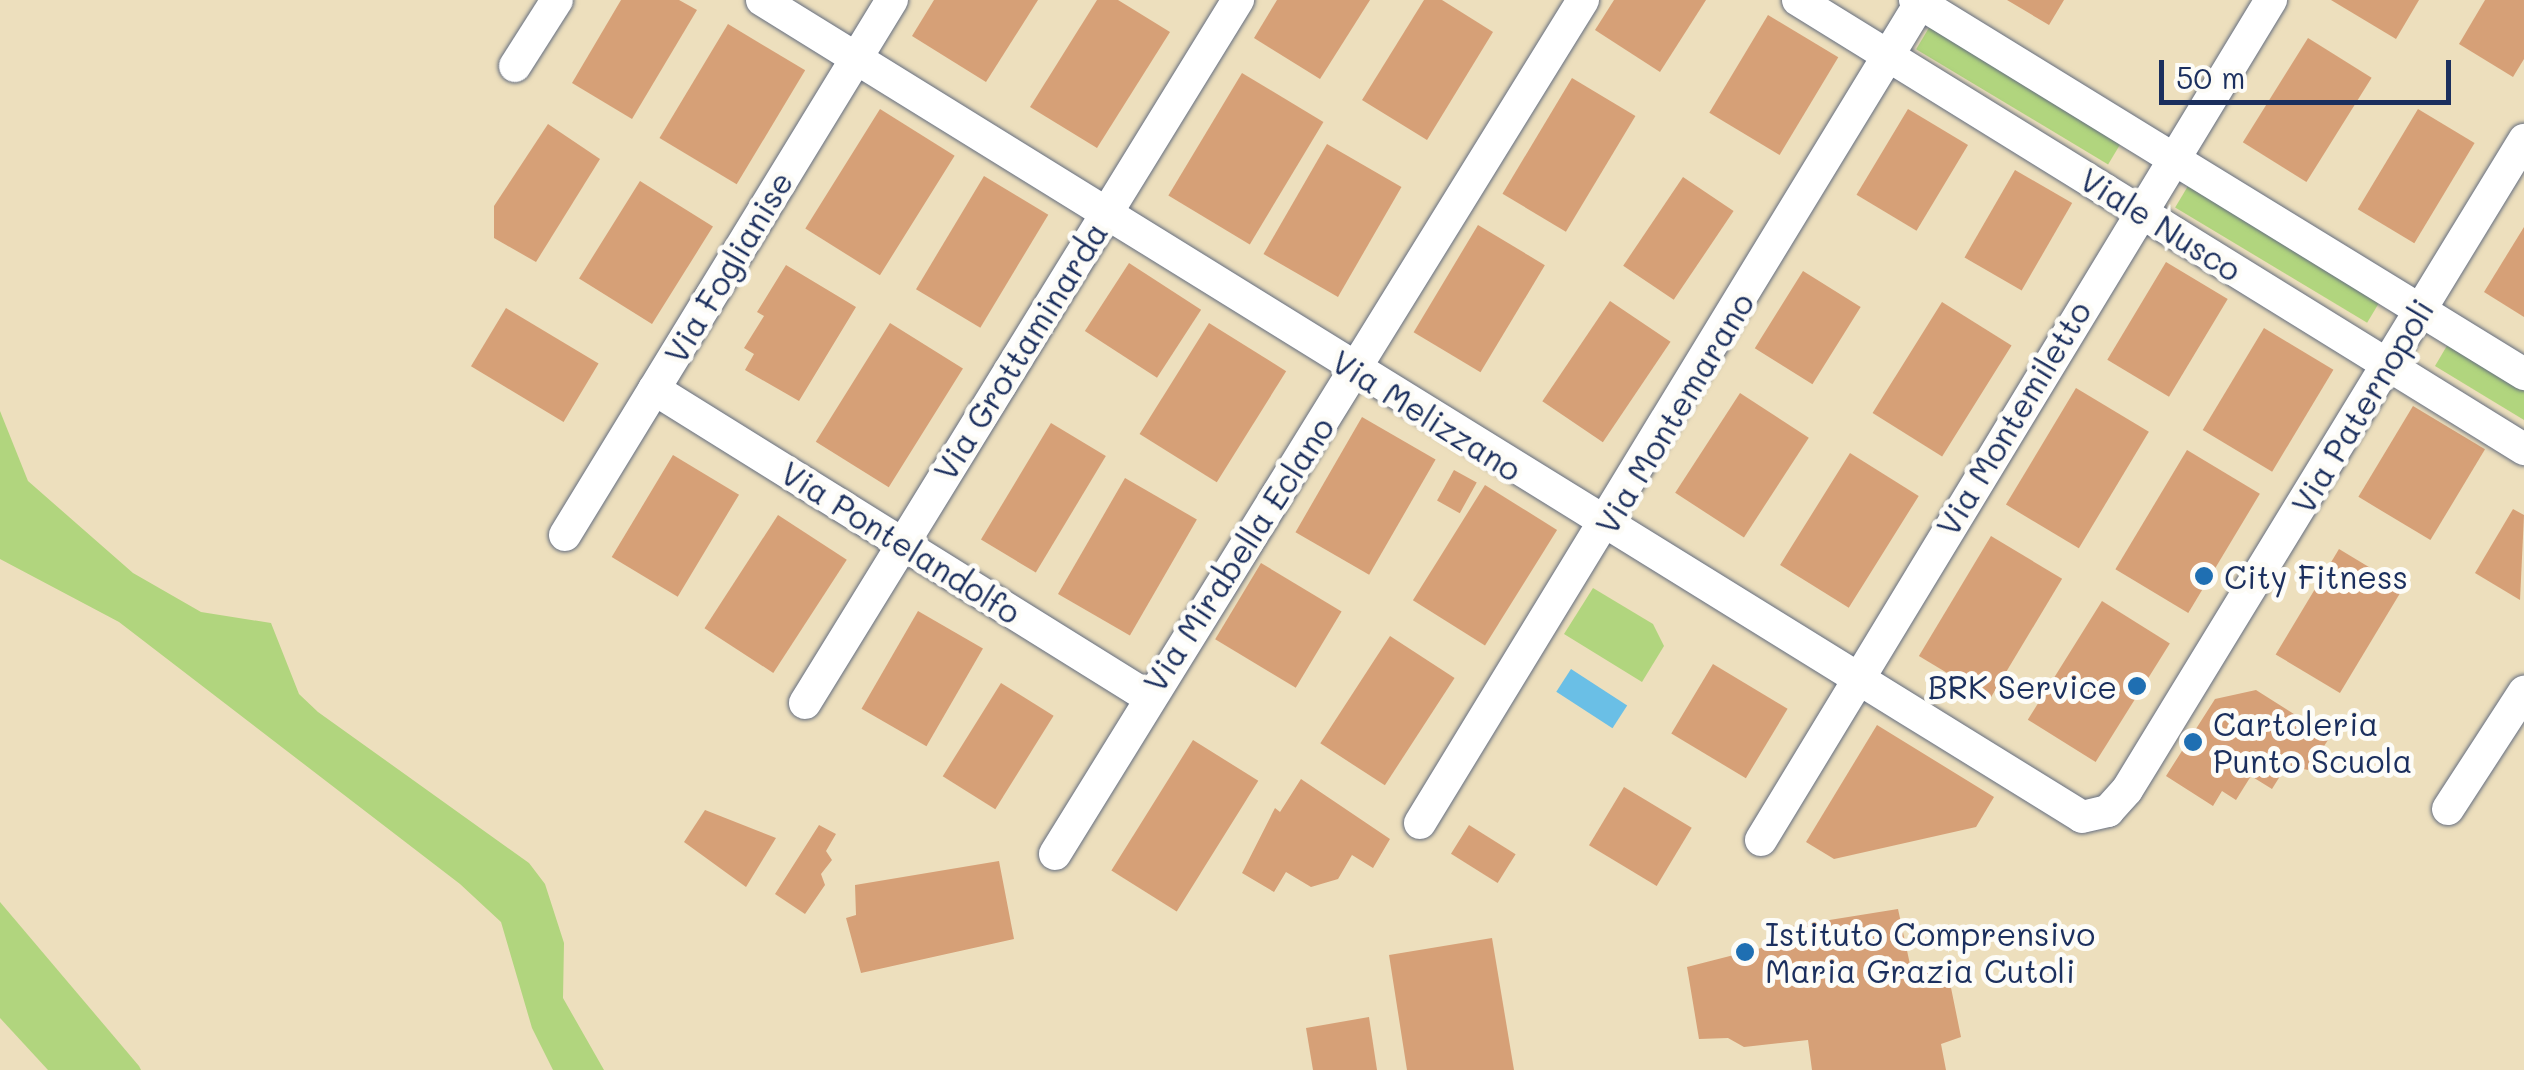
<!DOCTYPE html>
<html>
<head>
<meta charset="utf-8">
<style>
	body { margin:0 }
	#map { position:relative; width:2524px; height:1070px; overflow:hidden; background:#eddfbd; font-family:Mali,sans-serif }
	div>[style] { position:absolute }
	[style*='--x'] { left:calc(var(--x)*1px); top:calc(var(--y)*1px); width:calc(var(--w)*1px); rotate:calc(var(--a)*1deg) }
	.green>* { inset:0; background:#b1d57e; transform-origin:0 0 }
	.water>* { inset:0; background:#6abfe6; transform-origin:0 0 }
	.building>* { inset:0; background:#d6a077; transform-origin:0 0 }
	.roads { filter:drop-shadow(0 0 2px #646d7f) drop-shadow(0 0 2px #646d7f) }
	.minor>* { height:32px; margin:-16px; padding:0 16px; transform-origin:16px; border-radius:16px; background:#fff }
	.dots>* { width:28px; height:28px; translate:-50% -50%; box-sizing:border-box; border:5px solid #fdfcf7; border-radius:50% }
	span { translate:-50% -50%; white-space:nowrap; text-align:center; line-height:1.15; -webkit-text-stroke:10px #fdfcf7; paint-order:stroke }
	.street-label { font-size:32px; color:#1b2f5e }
	.poi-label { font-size:32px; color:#1b2f5e }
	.left { translate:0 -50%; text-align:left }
	.right { translate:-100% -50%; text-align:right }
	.scale { position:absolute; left:2159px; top:60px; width:292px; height:45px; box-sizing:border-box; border:5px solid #1b2f5e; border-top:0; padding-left:12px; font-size:30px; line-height:35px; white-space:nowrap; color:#1b2f5e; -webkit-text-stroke:8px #fdfcf7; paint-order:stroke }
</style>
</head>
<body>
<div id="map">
	<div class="green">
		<div style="left:1930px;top:26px;width:224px;height:27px;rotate:31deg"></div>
		<div style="left:2188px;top:186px;width:224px;height:25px;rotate:31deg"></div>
		<div style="clip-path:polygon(2448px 344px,2524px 390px,2524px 420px,2435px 366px)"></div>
		<div style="clip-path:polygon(0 411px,28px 481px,133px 573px,201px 612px,271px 623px,299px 694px,318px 712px,529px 863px,545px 884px,564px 943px,563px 998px,604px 1070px,553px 1070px,532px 1028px,501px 922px,460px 884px,119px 622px,0 559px)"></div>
		<div style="clip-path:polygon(1593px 588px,1653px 624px,1664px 646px,1642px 682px,1564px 634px)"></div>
		<div style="clip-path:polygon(0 902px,139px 1066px,141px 1070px,48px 1070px,0 1018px)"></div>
	</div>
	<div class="water">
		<div style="left:1571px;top:669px;width:67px;height:27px;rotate:33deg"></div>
	</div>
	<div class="building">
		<div style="clip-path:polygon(621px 0,679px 0,697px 10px,632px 119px,572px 83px)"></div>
		<div style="clip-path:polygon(934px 0,1038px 0,986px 82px,912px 36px)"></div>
		<div style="clip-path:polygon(1097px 0,1118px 0,1170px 32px,1097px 148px,1030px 107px)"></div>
		<div style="clip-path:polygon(1277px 0,1370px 0,1320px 79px,1254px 38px)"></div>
		<div style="clip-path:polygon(1424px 0,1442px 0,1493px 32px,1427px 140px,1362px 100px)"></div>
		<div style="clip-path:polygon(1614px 0,1706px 0,1660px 72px,1595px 30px)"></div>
		<div style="clip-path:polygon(2007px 0,2064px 0,2049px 25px)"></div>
		<div style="clip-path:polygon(2331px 0,2419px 0,2396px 39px)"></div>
		<div style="clip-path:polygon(2485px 0,2524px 0,2524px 59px,2513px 77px,2459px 44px)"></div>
		<div style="left:1768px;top:15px;width:82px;height:114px;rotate:31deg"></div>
		<div style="left:728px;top:24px;width:90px;height:133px;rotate:31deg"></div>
		<div style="left:2308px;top:38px;width:75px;height:123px;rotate:32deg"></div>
		<div style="left:1242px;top:73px;width:95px;height:143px;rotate:31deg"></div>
		<div style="left:1572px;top:78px;width:74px;height:135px;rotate:31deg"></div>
		<div style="left:880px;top:109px;width:88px;height:141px;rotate:32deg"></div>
		<div style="left:1908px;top:109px;width:70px;height:100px;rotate:31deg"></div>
		<div style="left:2418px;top:109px;width:66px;height:117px;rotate:31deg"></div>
		<div style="clip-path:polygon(548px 124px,600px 159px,536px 262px,494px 238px,494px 206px)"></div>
		<div style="left:1327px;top:144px;width:86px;height:127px;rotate:30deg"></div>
		<div style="left:2015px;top:170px;width:66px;height:101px;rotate:30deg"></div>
		<div style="left:984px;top:176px;width:75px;height:132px;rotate:31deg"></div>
		<div style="left:1683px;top:177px;width:61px;height:107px;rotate:34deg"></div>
		<div style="left:640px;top:181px;width:86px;height:115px;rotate:32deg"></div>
		<div style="left:1478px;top:225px;width:78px;height:125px;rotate:31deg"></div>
		<div style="clip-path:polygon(2524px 227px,2524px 317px,2484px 292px)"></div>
		<div style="left:2166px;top:262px;width:72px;height:114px;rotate:31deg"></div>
		<div style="left:1129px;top:263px;width:86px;height:81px;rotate:33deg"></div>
		<div style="clip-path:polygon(786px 265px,856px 307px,799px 401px,745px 370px,754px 354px,744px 348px,764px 316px,757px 312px)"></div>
		<div style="left:1803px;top:271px;width:68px;height:91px;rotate:32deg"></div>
		<div style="left:1610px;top:301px;width:73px;height:121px;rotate:34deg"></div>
		<div style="left:1942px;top:302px;width:82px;height:131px;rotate:32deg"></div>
		<div style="left:506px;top:308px;width:108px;height:68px;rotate:31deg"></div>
		<div style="left:890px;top:323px;width:86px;height:140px;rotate:32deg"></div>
		<div style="left:1209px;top:323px;width:91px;height:131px;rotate:32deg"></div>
		<div style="left:2264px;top:328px;width:81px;height:119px;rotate:31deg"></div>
		<div style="left:2076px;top:388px;width:85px;height:136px;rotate:31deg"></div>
		<div style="left:1740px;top:393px;width:82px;height:119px;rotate:33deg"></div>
		<div style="left:2413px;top:406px;width:84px;height:106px;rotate:31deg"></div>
		<div style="left:1362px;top:417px;width:85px;height:133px;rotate:30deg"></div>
		<div style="left:1051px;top:423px;width:64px;height:136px;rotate:31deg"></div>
		<div style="left:2187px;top:450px;width:85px;height:139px;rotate:31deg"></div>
		<div style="left:1850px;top:453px;width:81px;height:132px;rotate:32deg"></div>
		<div style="left:673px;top:455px;width:77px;height:119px;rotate:31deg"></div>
		<div style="left:1454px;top:470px;width:26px;height:35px;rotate:29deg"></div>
		<div style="left:1125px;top:478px;width:83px;height:134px;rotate:30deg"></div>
		<div style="left:1485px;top:485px;width:85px;height:136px;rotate:32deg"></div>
		<div style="clip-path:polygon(2513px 509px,2524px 515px,2520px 600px,2475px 573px)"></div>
		<div style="left:778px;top:515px;width:82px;height:135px;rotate:33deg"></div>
		<div style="left:1991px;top:536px;width:83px;height:140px;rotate:31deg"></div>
		<div style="left:2339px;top:549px;width:75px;height:123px;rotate:31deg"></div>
		<div style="left:1261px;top:563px;width:94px;height:89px;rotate:31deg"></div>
		<div style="left:2102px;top:601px;width:80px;height:140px;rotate:32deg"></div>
		<div style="left:918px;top:611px;width:75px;height:113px;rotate:30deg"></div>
		<div style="left:1390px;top:636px;width:77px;height:128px;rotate:33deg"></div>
		<div style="left:1713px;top:664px;width:87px;height:81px;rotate:31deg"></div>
		<div style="left:1001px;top:683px;width:62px;height:110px;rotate:32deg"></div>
		<div style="clip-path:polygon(2256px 690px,2330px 737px,2308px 770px,2287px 765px,2272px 789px,2251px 776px,2236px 800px,2222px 791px,2213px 806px,2166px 776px,2215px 699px)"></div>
		<div style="clip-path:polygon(1877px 725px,1994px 797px,1976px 827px,1834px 859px,1806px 842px)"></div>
		<div style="left:1193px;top:740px;width:77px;height:154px;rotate:32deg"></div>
		<div style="clip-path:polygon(1301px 779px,1390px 839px,1373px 868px,1352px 855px,1338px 879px,1311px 887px,1286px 872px,1274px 892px,1242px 873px,1275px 808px,1280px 812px)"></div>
		<div style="left:1624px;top:787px;width:79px;height:68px;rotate:31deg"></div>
		<div style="clip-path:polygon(705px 810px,776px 838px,746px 887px,684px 842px)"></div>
		<div style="clip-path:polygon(819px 825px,836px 834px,826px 851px,832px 860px,821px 874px,825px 885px,805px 914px,775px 894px)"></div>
		<div style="left:1469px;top:825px;width:55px;height:34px;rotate:32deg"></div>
		<div style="clip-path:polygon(999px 861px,1014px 939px,861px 973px,846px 918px,856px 915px,855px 885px)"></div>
		<div style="clip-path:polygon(1898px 909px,1911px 969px,1946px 963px,1961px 1037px,1941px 1044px,1946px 1070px,1812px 1070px,1808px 1040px,1744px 1047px,1728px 1038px,1699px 1039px,1687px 967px,1769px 946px,1767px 930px)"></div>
		<div style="clip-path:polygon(1492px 938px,1514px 1070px,1407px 1070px,1389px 955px)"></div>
		<div style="clip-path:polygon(1369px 1017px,1377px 1070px,1313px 1070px,1306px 1028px)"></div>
	</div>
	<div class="roads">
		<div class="minor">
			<div style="--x:762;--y:0;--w:1552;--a:31.75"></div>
			<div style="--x:2082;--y:817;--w:27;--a:-13"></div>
			<div style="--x:2108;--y:811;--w:28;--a:-48"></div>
			<div style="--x:2127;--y:790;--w:762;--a:-58.58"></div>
			<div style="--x:1798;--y:0;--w:854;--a:31.74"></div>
			<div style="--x:1915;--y:0;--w:715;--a:31.55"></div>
			<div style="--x:515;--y:66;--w:78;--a:-57.5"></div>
			<div style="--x:654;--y:389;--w:581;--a:31.91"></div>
			<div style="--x:565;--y:535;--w:627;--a:-58.57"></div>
			<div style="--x:805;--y:703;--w:826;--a:-58.37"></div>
			<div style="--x:2448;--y:809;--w:140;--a:-57"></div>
			<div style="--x:1420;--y:823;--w:964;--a:-58.62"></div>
			<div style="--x:1761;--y:840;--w:983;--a:-58.74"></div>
			<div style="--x:1055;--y:854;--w:1004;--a:-58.27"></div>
		</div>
	</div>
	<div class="dots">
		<div style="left:2204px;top:576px;background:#1f6fb2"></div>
		<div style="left:2137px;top:686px;background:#1f6fb2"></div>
		<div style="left:2193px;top:742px;background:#1f6fb2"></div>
		<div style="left:1745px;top:952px;background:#1f6fb2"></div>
	</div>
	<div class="street-label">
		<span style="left:2161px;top:224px;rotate:32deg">Viale Nusco</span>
		<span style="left:728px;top:267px;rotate:-59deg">Via Foglianise</span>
		<span style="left:1020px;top:351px;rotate:-58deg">Via Grottaminarda</span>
		<span style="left:2362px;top:406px;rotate:-59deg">Via Paternopoli</span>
		<span style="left:1674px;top:413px;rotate:-59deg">Via Montemarano</span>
		<span style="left:1427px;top:415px;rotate:32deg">Via Melizzano</span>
		<span style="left:2013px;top:418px;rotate:-59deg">Via Montemiletto</span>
		<span style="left:901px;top:542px;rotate:32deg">Via Pontelandolfo</span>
		<span style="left:1238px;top:554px;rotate:-57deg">Via Mirabella Eclano</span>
	</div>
	<div class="poi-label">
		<span class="left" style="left:2224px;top:576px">City Fitness</span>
		<span class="right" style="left:2117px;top:686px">BRK Service</span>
		<span class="left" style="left:2213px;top:742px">Cartoleria<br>Punto Scuola</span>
		<span class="left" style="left:1765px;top:952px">Istituto Comprensivo<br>Maria Grazia Cutoli</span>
	</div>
	<div class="scale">50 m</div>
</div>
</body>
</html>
